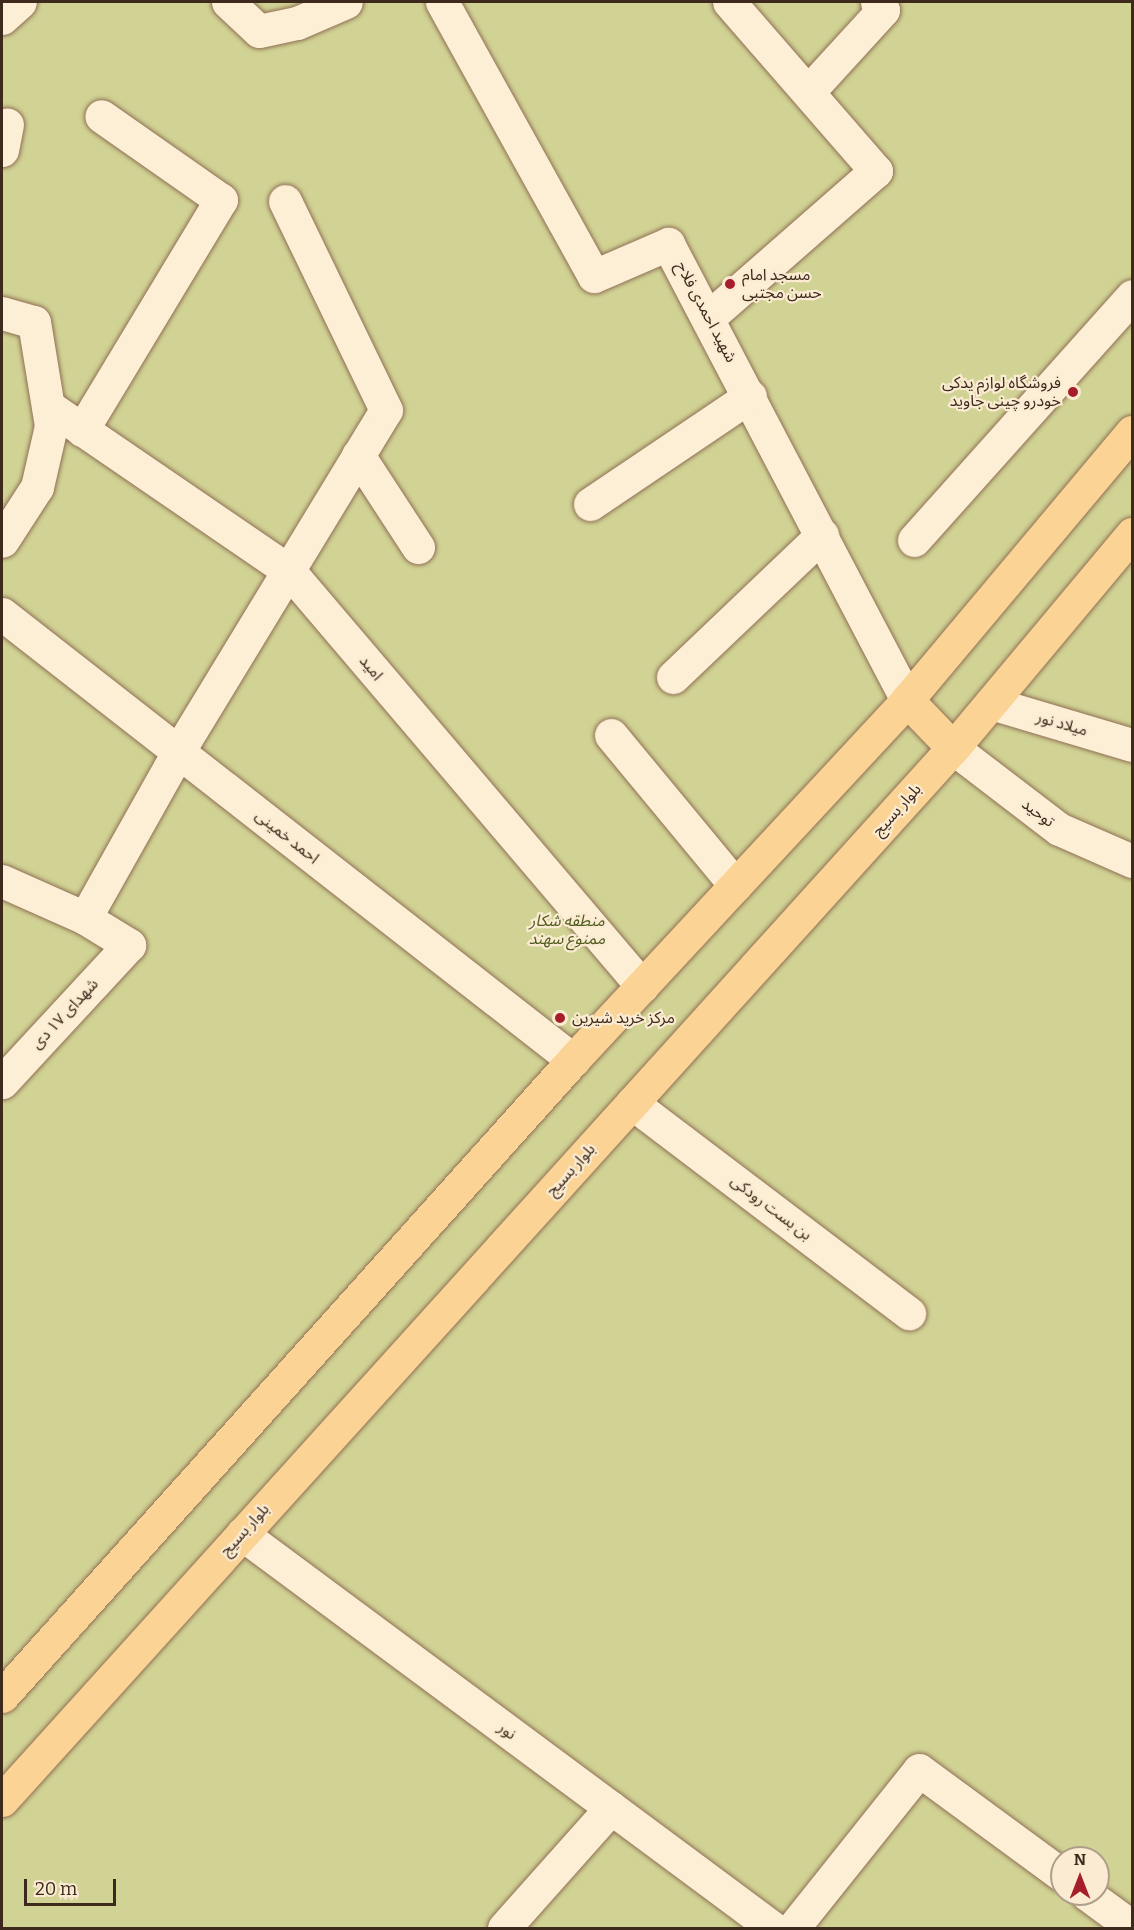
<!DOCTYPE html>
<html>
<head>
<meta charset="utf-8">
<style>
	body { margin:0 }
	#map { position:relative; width:1134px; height:1930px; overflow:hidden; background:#f3e0c2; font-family:Bitter,"Noto Sans Arabic",serif }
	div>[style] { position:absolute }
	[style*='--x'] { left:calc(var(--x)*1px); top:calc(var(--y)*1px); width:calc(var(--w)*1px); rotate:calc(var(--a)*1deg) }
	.green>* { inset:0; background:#d1d394 }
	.roads { filter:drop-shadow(0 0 2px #907056) drop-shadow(0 0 2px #907056) }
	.minor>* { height:33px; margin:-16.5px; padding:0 16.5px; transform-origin:16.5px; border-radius:16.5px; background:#fdeed6 }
	.major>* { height:33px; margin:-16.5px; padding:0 16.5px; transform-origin:16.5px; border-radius:16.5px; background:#fbd395 }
	.dots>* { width:16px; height:16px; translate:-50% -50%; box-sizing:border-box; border:3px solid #faebd2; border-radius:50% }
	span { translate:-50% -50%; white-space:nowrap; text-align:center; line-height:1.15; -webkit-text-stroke:4.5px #faebd2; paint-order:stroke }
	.poi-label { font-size:16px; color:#3e2a1c }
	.left { translate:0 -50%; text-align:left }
	.right { translate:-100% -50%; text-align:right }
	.street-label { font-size:16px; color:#3e2a1c }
	.park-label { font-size:16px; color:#535d20; font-style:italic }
	.frame { position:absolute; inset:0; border:3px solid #3e2a1c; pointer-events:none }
	.north { position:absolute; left:1050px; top:1846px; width:60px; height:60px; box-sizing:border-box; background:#faebd2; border:2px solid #af9e89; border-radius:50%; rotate:0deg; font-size:16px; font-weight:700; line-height:24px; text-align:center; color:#3e2a1c }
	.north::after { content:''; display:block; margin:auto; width:21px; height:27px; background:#a71e2b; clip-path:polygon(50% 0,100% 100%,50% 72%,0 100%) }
	.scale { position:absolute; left:24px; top:1879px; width:92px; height:27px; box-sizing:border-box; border:3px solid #3e2a1c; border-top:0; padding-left:8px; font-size:18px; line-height:21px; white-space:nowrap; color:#3e2a1c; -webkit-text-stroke:4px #faebd2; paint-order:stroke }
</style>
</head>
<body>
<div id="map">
	<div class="green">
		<div style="clip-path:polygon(evenodd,2px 2px,1132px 2px,1132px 1928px,2px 1928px,2px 2px,1062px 1858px,1098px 1858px,1098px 1894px,1062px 1894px,1062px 1858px)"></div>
	</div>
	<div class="roads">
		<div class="minor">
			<div style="--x:228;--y:2;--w:42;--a:43.1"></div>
			<div style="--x:259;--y:31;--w:39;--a:-12"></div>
			<div style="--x:297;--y:23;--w:53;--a:-23.2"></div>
			<div style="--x:442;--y:2;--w:313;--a:61"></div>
			<div style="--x:594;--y:276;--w:81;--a:-23.4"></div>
			<div style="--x:668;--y:244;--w:515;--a:62.34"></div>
			<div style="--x:2;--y:18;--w:24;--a:-42"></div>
			<div style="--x:808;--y:92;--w:111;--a:-47.6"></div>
			<div style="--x:883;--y:10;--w:10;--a:-127"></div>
			<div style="--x:2;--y:150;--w:26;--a:-79"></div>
			<div style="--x:2;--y:313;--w:33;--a:16"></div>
			<div style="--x:34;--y:322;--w:105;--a:80.7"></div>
			<div style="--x:51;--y:426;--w:63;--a:102.9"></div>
			<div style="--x:37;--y:487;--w:64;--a:122.9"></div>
			<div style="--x:709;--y:317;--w:222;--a:-41.2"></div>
			<div style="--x:876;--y:171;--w:224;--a:-131"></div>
			<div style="--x:48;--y:406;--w:292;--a:34.4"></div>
			<div style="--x:289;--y:571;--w:545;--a:49.62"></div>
			<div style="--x:82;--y:430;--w:269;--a:-58.9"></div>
			<div style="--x:221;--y:200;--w:146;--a:-145"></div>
			<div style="--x:358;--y:455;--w:110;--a:56.9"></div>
			<div style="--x:590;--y:504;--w:193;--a:-34"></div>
			<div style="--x:914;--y:540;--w:327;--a:-48.2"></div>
			<div style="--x:2;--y:614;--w:725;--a:37.99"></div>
			<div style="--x:673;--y:677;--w:206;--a:-43.6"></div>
			<div style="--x:991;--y:703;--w:147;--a:16.6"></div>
			<div style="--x:611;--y:735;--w:195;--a:50.4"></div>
			<div style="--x:953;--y:748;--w:133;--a:37.4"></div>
			<div style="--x:1059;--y:829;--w:80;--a:23.7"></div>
			<div style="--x:2;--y:881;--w:91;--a:24"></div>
			<div style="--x:85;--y:918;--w:52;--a:31.5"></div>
			<div style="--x:129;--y:945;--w:187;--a:132.8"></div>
			<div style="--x:85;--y:918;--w:190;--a:-60.7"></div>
			<div style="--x:178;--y:752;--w:400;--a:-58.7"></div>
			<div style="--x:386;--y:410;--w:232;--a:-115.8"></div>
			<div style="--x:632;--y:1103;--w:348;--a:37.2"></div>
			<div style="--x:242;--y:1534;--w:661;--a:36.58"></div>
			<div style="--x:1087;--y:1894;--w:56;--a:36.3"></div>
			<div style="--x:504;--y:1928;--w:161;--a:-48.3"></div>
			<div style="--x:793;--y:1928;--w:202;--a:-51.4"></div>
			<div style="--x:919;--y:1770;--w:177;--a:36.3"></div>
		</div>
		<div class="major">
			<div style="--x:907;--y:700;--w:66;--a:46.2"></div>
			<div style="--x:2;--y:1696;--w:855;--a:-48.08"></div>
			<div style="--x:573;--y:1060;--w:491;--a:-47.1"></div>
			<div style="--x:907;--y:700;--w:350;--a:-50"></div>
			<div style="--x:2;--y:1800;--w:1418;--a:-47.89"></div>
			<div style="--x:953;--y:748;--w:279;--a:-50.1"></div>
		</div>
	</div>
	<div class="dots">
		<div style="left:730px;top:284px;background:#a71e2b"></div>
		<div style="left:1073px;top:392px;background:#a71e2b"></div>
		<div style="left:560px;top:1018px;background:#a71e2b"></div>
	</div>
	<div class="poi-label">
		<span class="left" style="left:742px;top:284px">مسجد امام<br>حسن مجتبی</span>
		<span class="right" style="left:1061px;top:392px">فروشگاه لوازم یدکی<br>خودرو چینی جاوید</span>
		<span class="left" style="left:572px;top:1018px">مرکز خرید شیرین</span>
	</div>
	<div class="street-label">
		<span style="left:706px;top:312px;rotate:62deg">شهید احمدی فلاح</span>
		<span style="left:371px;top:668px;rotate:50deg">امید</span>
		<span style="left:1062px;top:724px;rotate:16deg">میلاد نور</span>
		<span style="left:897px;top:810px;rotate:-48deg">بلوار بسیج</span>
		<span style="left:1038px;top:813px;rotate:37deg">توحید</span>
		<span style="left:287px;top:837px;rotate:38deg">احمد خمینی</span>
		<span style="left:65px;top:1014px;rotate:-47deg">شهدای ۱۷ دی</span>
		<span style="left:571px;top:1170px;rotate:-48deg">بلوار بسیج</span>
		<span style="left:771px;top:1208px;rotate:37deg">بن بست رودکی</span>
		<span style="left:245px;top:1530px;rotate:-48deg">بلوار بسیج</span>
		<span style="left:507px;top:1731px;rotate:37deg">نور</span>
	</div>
	<div class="park-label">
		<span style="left:567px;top:930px">منطقه شکار<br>ممنوع سهند</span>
	</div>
	<div class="frame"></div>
	<div class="north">N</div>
	<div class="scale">20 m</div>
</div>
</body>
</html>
